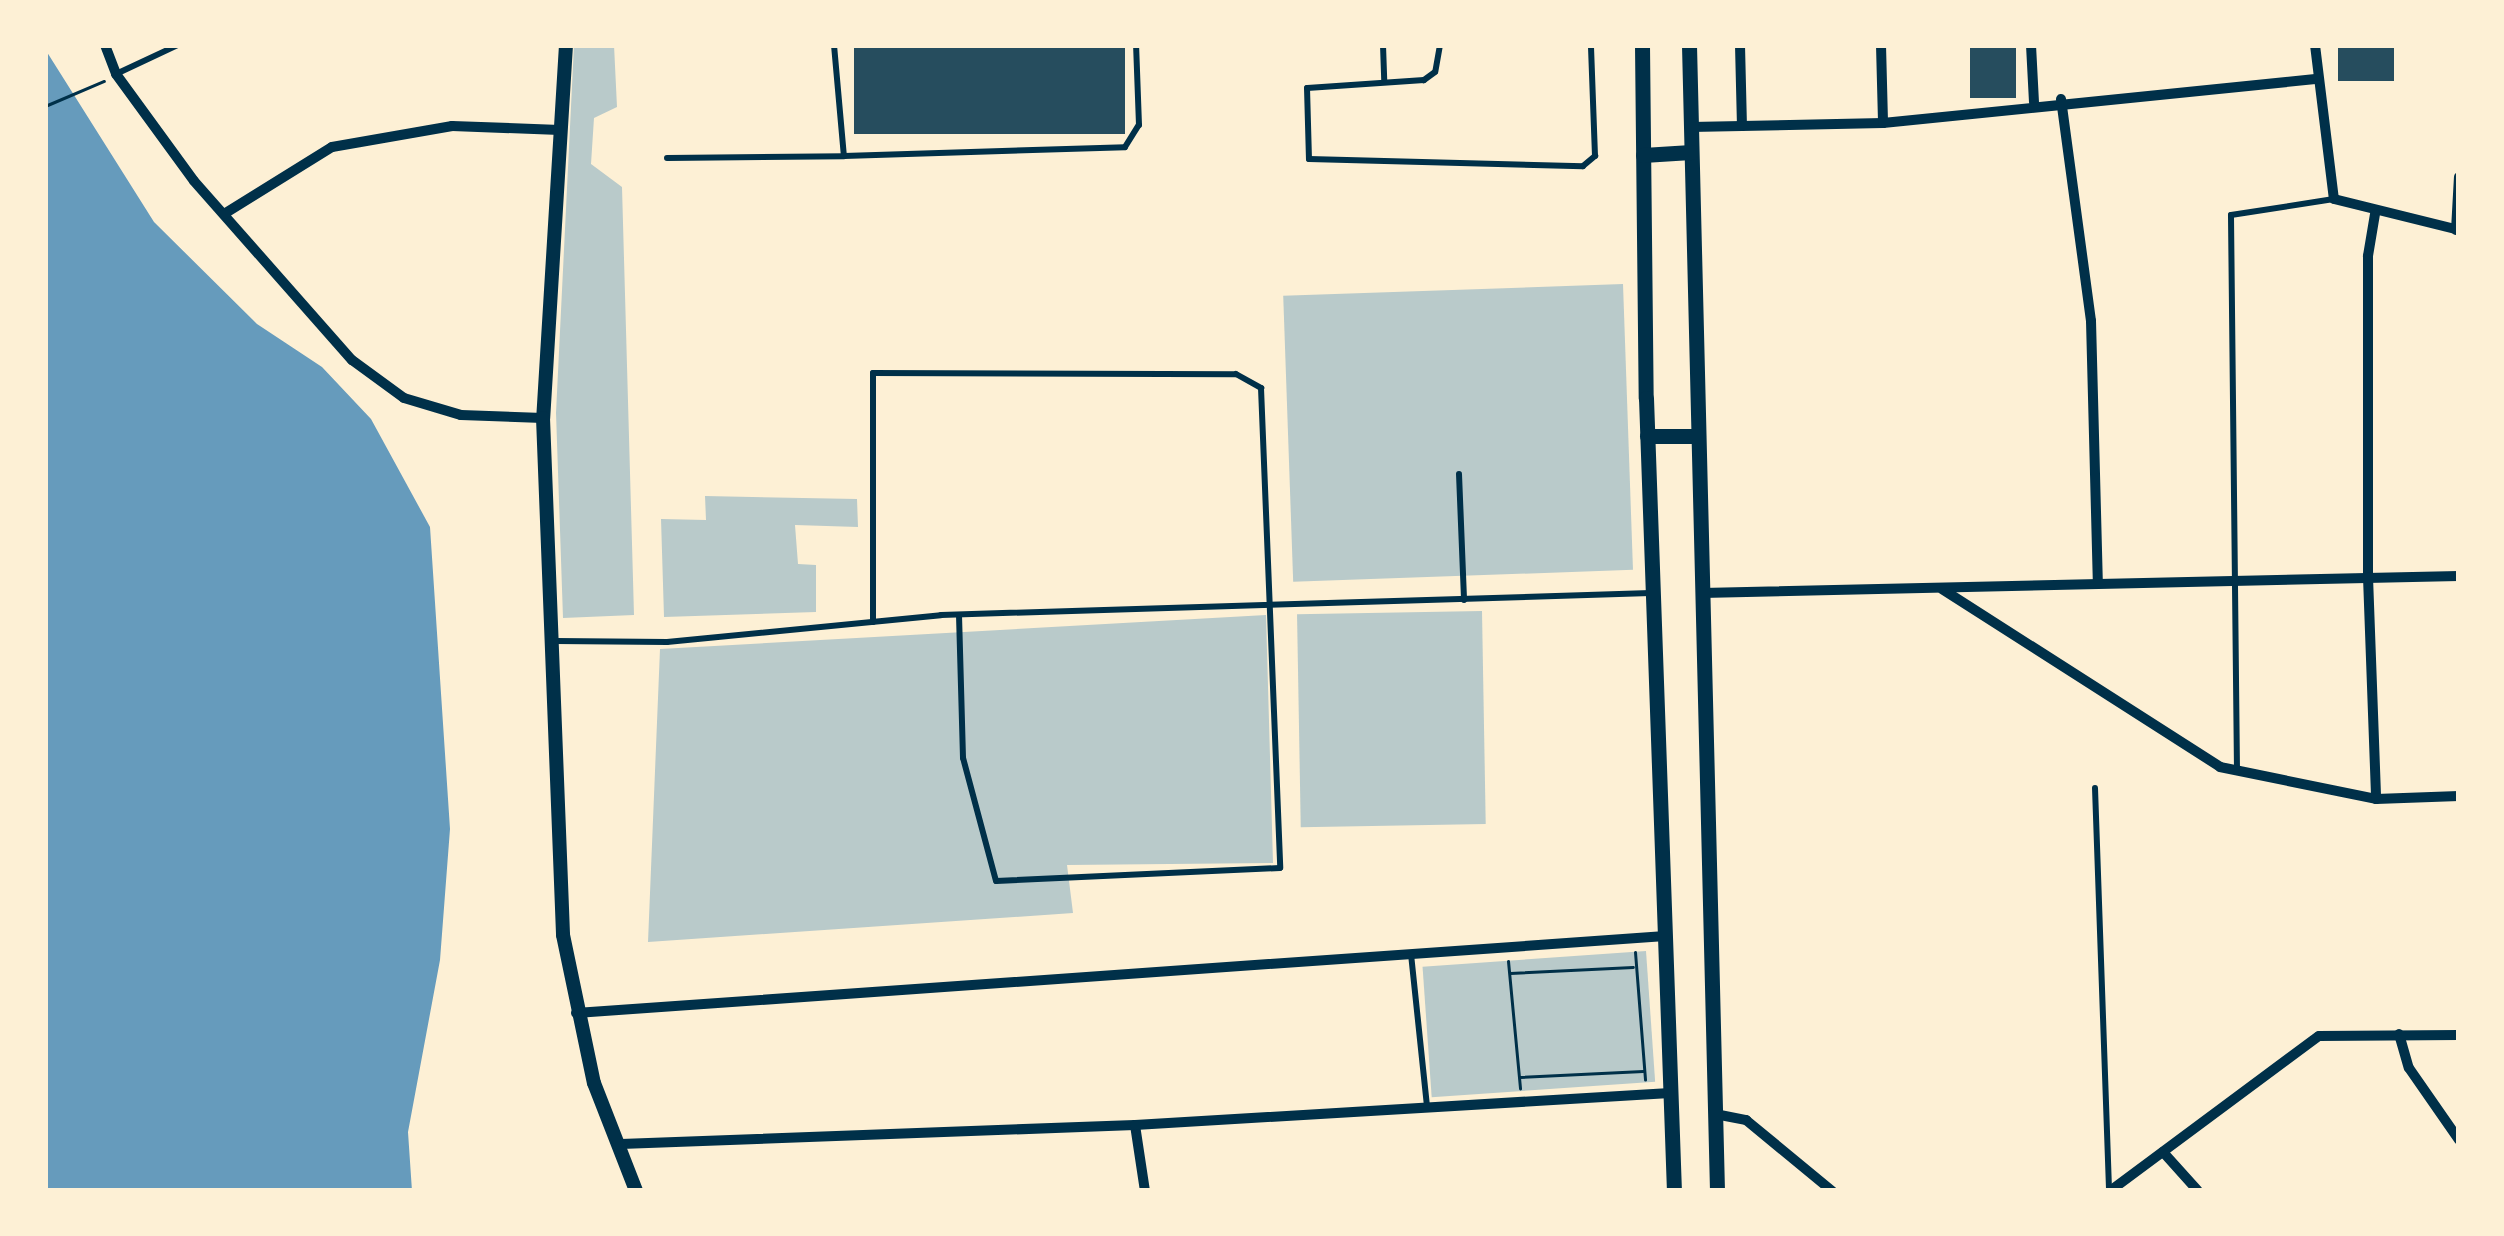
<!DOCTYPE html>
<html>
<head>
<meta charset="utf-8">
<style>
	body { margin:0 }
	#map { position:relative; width:2504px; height:1236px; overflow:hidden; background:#fdf0d5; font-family:Figtree,sans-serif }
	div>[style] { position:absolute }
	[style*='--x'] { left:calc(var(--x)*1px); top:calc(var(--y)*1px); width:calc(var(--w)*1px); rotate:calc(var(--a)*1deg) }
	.green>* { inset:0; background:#b9caca; transform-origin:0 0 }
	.water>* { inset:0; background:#669bbc }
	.building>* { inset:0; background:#264d5e; transform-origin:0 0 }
	.path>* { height:3px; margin:-1.5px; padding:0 1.5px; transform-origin:1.5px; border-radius:1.5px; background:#003049 }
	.service>* { height:6px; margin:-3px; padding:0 3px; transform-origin:3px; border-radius:3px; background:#003049 }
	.minor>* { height:10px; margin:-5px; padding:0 5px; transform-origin:5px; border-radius:5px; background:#003049 }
	.tertiary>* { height:14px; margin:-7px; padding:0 7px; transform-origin:7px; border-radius:7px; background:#003049 }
	.secondary>* { height:15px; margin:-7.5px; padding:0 7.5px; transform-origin:7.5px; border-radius:7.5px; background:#003049 }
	span { translate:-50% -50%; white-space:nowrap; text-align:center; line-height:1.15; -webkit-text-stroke:12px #fdf0d5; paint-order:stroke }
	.frame { position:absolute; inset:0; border:48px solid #fdf0d5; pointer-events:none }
</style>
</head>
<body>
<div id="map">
	<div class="green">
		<div style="clip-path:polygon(574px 45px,614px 45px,617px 107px,594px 118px,591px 164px,622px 187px,634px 615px,563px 618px,556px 413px)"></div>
		<div style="left:1623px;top:284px;width:286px;height:340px;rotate:88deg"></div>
		<div style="clip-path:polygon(705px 496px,857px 499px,858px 527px,795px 525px,798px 564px,816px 565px,816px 612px,664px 617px,661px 519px,706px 520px)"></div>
		<div style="left:1482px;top:611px;width:213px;height:185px;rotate:89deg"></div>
		<div style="clip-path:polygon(1266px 615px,1273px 863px,1067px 865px,1073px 913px,648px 942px,660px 649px)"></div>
		<div style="left:1646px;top:951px;width:131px;height:224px;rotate:86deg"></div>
	</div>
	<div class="water">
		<div style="clip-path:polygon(45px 49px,154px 222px,257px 324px,322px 367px,371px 419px,430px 527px,450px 829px,440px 960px,408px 1132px,412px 1191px,45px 1191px)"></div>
	</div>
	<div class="building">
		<div style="left:854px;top:45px;width:271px;height:89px"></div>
		<div style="left:1970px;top:45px;width:46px;height:53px"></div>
		<div style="left:2338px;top:45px;width:56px;height:36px"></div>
	</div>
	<div class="path">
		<div style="--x:45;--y:106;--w:64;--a:-23"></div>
		<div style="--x:1635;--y:952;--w:128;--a:85.5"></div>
		<div style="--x:1508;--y:961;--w:128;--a:84.6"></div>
		<div style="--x:1510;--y:973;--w:123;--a:-2.8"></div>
		<div style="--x:1520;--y:1077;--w:123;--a:-2.8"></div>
	</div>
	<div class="service">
		<div style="--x:834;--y:45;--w:111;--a:84.9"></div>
		<div style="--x:844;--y:156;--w:281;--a:-1.8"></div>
		<div style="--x:1125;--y:147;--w:26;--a:-58"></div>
		<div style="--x:1139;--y:125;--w:80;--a:-92.1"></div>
		<div style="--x:1383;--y:45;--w:36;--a:88"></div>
		<div style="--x:1440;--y:45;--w:27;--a:100"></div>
		<div style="--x:1435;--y:72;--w:14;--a:144"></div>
		<div style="--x:1424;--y:80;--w:117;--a:176.1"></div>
		<div style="--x:1307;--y:88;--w:71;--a:88.4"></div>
		<div style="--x:1309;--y:159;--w:274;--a:1.5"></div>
		<div style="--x:1583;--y:166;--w:16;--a:-40"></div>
		<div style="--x:1595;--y:156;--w:111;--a:-92.1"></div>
		<div style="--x:2091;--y:45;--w:54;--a:0"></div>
		<div style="--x:116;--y:74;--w:68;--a:-25.1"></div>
		<div style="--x:667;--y:158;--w:177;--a:-0.6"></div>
		<div style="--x:1459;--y:474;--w:126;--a:87.7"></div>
		<div style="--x:873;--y:622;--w:249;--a:-90"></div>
		<div style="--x:873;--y:373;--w:363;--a:0.2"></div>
		<div style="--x:1236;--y:374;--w:29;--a:29"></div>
		<div style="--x:1261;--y:388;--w:480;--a:87.7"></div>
		<div style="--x:1280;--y:868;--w:284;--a:177.4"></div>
		<div style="--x:996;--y:881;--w:127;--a:-105"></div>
		<div style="--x:963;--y:758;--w:141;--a:-91.6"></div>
		<div style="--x:556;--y:641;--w:111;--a:0.5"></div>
		<div style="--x:667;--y:642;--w:275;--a:-5.6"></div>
		<div style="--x:941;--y:615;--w:710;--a:-1.77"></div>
		<div style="--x:2237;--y:771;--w:556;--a:-90.62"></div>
		<div style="--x:2231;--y:215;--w:104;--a:-8.8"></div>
		<div style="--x:2095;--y:788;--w:403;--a:88"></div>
		<div style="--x:1411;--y:954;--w:152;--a:84"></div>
	</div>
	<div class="minor">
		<div style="--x:105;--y:45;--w:31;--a:69"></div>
		<div style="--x:116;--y:74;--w:132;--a:53.9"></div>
		<div style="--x:194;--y:181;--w:239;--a:48.6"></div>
		<div style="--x:352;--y:360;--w:64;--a:36.2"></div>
		<div style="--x:404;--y:398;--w:59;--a:16.6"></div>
		<div style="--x:461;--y:415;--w:82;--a:2.1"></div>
		<div style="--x:1740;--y:45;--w:81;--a:88.6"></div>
		<div style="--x:1881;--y:45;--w:78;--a:88.5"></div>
		<div style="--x:2031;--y:45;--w:57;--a:87"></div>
		<div style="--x:2315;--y:45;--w:155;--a:83"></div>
		<div style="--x:2334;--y:199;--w:129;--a:13.9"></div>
		<div style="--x:2061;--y:99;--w:224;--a:82.3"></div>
		<div style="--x:2091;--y:321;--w:262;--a:88.5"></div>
		<div style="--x:1691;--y:127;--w:192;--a:-1.2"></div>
		<div style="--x:1883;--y:123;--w:437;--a:-5.8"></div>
		<div style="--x:224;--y:214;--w:127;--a:-31.8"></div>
		<div style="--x:332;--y:147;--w:122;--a:-9.9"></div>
		<div style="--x:452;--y:126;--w:108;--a:2.1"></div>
		<div style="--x:2375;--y:214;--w:43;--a:99.5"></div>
		<div style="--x:2368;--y:256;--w:321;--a:90"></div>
		<div style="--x:2368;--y:577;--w:222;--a:87.9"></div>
		<div style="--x:2456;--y:230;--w:53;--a:-86.8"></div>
		<div style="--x:1942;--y:589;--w:330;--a:32.6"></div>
		<div style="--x:2220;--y:767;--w:159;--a:11.6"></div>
		<div style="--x:2376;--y:799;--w:83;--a:-2.1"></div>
		<div style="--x:1702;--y:593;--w:757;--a:-1.29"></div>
		<div style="--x:576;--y:1013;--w:1092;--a:-4.04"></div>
		<div style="--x:2399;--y:1034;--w:35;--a:74"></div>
		<div style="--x:2409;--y:1068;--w:88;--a:55.2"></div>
		<div style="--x:1715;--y:1114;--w:32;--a:11"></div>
		<div style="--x:1746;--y:1120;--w:112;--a:39.5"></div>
		<div style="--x:1135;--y:1125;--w:67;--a:81.4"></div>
		<div style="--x:621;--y:1144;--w:514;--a:-2.12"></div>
		<div style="--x:1135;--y:1125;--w:536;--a:-3.42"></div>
		<div style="--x:2163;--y:1152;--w:52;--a:48.1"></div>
		<div style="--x:2110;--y:1191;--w:260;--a:-36.6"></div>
		<div style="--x:2319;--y:1036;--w:140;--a:-0.4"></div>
	</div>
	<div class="tertiary">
		<div style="--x:566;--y:45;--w:374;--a:93.5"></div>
		<div style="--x:543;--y:418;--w:517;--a:87.78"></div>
		<div style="--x:563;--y:935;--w:151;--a:78.2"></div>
		<div style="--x:594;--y:1083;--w:116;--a:68.7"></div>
	</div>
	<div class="secondary">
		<div style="--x:1642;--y:45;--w:353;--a:89.4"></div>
		<div style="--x:1646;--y:398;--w:793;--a:87.98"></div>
		<div style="--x:1689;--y:45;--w:1146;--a:88.6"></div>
		<div style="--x:1643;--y:155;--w:48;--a:-3.6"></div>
		<div style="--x:1647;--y:436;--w:51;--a:0"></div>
	</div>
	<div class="frame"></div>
</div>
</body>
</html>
